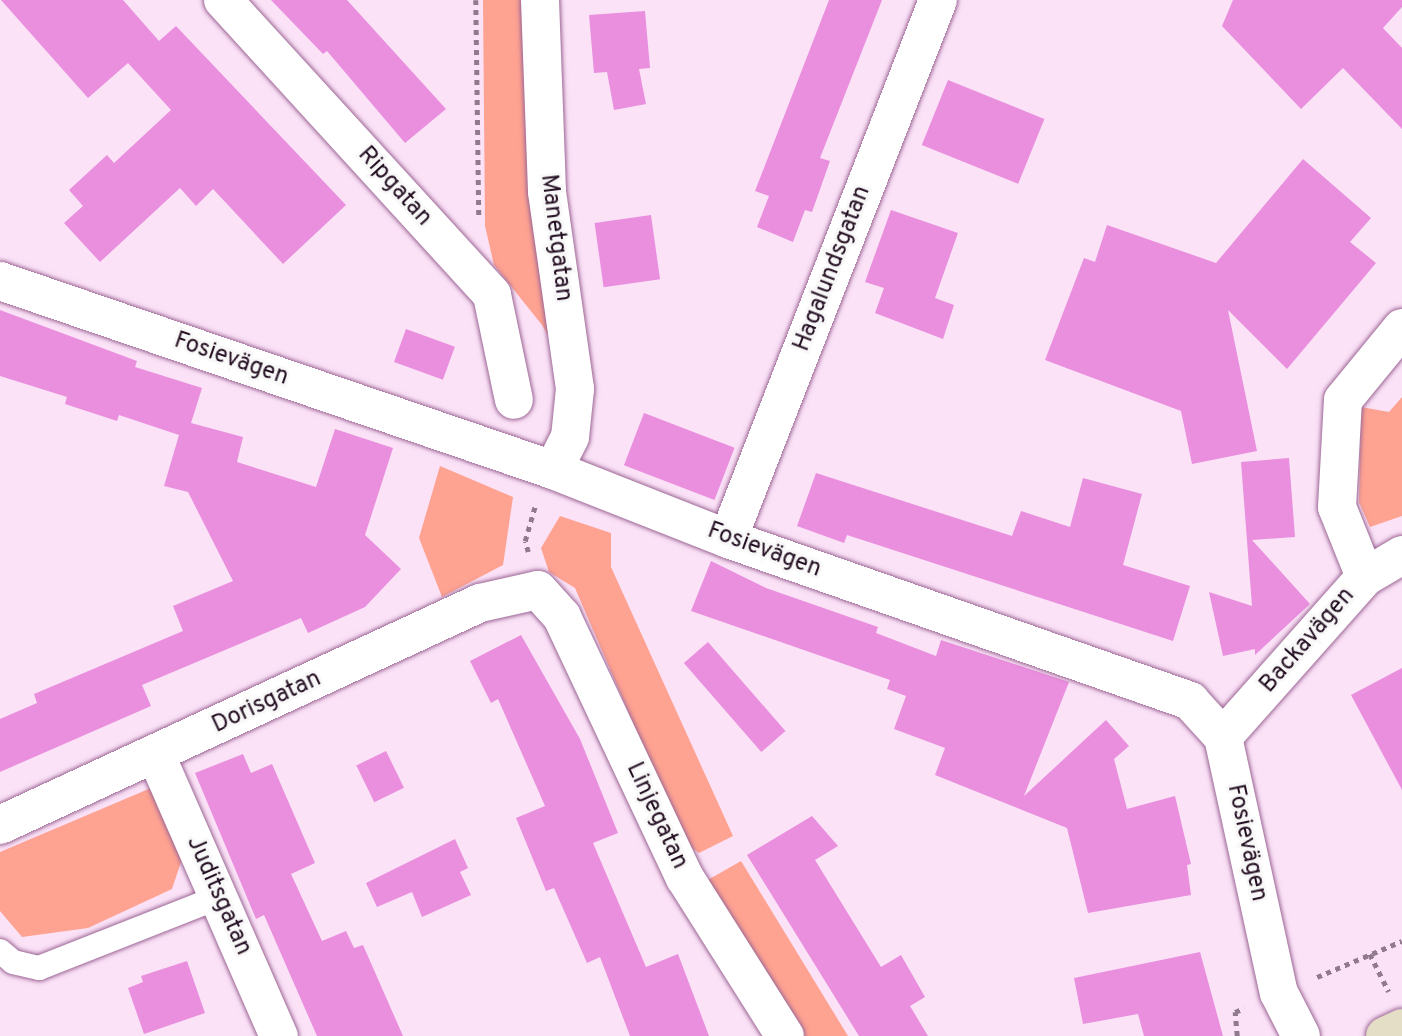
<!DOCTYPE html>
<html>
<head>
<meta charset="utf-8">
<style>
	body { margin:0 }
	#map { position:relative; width:1402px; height:1036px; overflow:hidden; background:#fbe2f7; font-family:Overpass,sans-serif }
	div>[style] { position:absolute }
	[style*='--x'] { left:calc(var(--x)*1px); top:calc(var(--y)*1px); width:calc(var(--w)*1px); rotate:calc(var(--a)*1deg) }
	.green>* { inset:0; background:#fea291 }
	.building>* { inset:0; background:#e98fde; transform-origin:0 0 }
	.path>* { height:4.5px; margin-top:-2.25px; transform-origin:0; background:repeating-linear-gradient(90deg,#917a8e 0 5px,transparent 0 10px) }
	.roads { filter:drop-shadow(0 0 2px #9c6695) drop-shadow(0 0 2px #9c6695) }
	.lane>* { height:24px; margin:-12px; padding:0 12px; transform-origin:12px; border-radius:12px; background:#fff }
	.street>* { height:38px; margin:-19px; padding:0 19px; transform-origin:19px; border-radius:19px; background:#fff }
	.secondary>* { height:38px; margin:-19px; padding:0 19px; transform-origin:19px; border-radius:19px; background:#e5dec7 }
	span { translate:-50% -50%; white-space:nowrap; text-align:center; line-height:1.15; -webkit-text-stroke:6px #f8f8f8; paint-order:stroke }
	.street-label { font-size:24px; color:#240f22 }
</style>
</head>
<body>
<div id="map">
	<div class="green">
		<div style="clip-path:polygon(483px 0,529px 0,561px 359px,542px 325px,494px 265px,485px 226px)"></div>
		<div style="clip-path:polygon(1402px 397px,1402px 516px,1370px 527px,1359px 502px,1361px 407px,1389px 412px)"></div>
		<div style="clip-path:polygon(440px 466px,513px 497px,503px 565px,442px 597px,419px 538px)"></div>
		<div style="clip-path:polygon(560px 516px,611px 533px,611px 567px,733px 836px,699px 853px,685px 843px,575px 588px,549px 572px,541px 548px)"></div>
		<div style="clip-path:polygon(151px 788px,185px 850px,172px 889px,88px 928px,22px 937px,0 911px,0 852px)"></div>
		<div style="clip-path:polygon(741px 861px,848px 1036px,802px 1036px,706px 881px)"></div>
	</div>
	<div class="building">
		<div style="clip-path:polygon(1px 0,123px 0,159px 41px,176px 26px,346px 205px,283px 264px,213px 189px,196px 206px,180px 188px,100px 262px,64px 223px,83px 206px,69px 190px,107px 155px,114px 163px,171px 110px,128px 63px,88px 98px)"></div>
		<div style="clip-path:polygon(271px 0,347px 0,446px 109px,405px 143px,327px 51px,323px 54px)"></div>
		<div style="clip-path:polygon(829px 0,882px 0,820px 158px,830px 161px,812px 212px,805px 210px,793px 242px,757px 227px,769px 196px,755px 191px)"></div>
		<div style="clip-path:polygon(1233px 0,1402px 0,1402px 7px,1383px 28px,1402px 48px,1402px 129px,1343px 68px,1301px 109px,1222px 26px)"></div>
		<div style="clip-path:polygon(645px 11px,650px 68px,639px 69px,646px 104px,614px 110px,607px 72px,594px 73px,589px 15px)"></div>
		<div style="left:948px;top:80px;width:104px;height:70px;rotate:22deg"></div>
		<div style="clip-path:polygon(1303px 159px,1371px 218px,1350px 242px,1376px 263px,1287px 369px,1228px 310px,1257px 451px,1192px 464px,1181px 411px,1045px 360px,1084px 258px,1095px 262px,1107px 225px,1216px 263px)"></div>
		<div style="clip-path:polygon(891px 210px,958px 233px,935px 298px,954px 305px,943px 339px,875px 313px,884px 288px,865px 282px)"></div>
		<div style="left:651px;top:215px;width:65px;height:57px;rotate:82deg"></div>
		<div style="clip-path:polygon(0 310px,137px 361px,135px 367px,202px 388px,191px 423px,243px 437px,237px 462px,316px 487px,335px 429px,393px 448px,365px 535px,401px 569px,365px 607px,308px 633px,301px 618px,142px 685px,151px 706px,0 772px,0 719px,37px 703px,34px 694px,183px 631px,173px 606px,233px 581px,188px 492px,164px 486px,179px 435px,119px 415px,117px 421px,65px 404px,67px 397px,0 376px)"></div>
		<div style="left:406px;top:329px;width:52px;height:35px;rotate:20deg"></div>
		<div style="left:644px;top:413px;width:97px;height:56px;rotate:21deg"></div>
		<div style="clip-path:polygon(1289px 458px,1295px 537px,1252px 540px,1310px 604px,1255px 655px,1255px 649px,1223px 656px,1209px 592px,1252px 606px,1241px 462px)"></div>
		<div style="clip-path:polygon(816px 473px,1012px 536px,1021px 511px,1070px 527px,1083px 478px,1142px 494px,1123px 565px,1190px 586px,1173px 641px,847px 535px,844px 543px,797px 526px)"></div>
		<div style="clip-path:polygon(711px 561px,766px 588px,878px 627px,876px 633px,936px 656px,941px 640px,1069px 682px,1024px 796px,1106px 720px,1129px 746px,1114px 759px,1127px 809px,1175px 796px,1191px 864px,1187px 865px,1191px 895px,1088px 913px,1067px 828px,935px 775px,945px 748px,894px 729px,906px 696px,887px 689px,890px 680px,691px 611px)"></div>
		<div style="clip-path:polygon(521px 635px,580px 739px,618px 833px,593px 843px,646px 967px,678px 954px,709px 1036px,630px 1036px,600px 957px,587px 963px,554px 888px,546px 891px,516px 818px,545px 806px,498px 699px,491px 703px,470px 661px)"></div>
		<div style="left:708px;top:642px;width:118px;height:32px;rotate:49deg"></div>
		<div style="clip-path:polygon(1402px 668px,1402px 790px,1351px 695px)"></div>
		<div style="left:386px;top:751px;width:41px;height:33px;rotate:64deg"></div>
		<div style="clip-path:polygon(243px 754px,251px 773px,272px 764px,315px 863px,291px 874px,322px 941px,346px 931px,354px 948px,363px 945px,403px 1036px,317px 1036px,264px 915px,256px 919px,195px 773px)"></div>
		<div style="clip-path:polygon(812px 816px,838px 846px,815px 860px,881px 967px,901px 955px,925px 997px,910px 1006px,928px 1036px,859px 1036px,747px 855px)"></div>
		<div style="clip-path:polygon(455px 839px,468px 868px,460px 872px,471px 895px,422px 917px,412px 892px,377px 907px,366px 883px)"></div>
		<div style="clip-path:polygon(1200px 952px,1223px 1036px,1144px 1036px,1138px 1014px,1083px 1024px,1074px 978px)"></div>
		<div style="clip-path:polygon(187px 961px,205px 1013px,144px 1034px,128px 988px,143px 982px,141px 976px)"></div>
	</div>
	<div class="path">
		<div style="--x:476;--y:0;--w:219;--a:89.2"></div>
		<div style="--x:528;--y:552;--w:11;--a:-105"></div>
		<div style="--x:525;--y:541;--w:36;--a:-74"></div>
		<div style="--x:1370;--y:954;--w:42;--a:63.4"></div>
		<div style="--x:1317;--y:977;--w:92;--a:-23"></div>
		<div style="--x:1237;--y:1036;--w:24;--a:-95"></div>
		<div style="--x:1235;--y:1012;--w:10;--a:-24"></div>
	</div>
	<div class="roads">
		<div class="lane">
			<div style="--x:0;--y:951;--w:17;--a:40"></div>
			<div style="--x:13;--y:962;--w:27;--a:13"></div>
			<div style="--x:39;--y:968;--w:193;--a:-21.5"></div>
		</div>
		<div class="street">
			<div style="--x:223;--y:0;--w:399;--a:47.6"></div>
			<div style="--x:492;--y:295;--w:107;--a:78.2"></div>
			<div style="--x:540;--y:0;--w:192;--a:87.9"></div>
			<div style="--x:547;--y:192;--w:199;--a:81.9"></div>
			<div style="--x:575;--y:389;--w:48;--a:95.9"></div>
			<div style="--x:570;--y:437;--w:37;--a:117"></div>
			<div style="--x:0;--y:281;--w:584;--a:18.87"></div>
			<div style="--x:553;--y:470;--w:188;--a:21.5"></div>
			<div style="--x:728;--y:539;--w:490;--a:19.3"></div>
			<div style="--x:1190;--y:701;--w:49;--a:47.5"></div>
			<div style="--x:1223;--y:737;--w:262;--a:77.7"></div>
			<div style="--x:1279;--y:993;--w:48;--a:62.9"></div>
			<div style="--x:728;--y:539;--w:578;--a:-68.71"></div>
			<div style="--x:1365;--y:577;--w:75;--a:-111.8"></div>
			<div style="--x:1337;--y:507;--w:107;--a:-86.8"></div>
			<div style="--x:1343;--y:400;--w:93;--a:-50.7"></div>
			<div style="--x:1223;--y:737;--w:214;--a:-48.4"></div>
			<div style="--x:1365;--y:577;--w:43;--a:-30.7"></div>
			<div style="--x:156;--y:755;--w:307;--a:66.4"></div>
			<div style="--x:0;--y:825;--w:529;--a:-24.82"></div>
			<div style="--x:480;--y:603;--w:59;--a:-12.6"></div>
			<div style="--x:538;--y:590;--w:36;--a:48"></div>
			<div style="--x:562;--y:617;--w:289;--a:64.8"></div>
			<div style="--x:685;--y:878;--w:187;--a:57.7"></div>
		</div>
		<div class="secondary">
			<div style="--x:1385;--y:1036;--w:19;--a:-25"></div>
		</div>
	</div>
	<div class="street-label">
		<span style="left:394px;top:187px;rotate:48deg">Ripgatan</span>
		<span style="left:555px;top:238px;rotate:83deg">Manetgatan</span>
		<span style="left:833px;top:269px;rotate:-69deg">Hagalundsgatan</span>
		<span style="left:231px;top:360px;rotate:19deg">Fosievägen</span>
		<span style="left:764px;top:551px;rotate:20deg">Fosievägen</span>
		<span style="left:1308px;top:641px;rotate:-49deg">Backavägen</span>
		<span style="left:267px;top:703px;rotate:-25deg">Dorisgatan</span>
		<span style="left:656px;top:816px;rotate:65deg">Linjegatan</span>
		<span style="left:1246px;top:843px;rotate:78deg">Fosievägen</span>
		<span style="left:218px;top:896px;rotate:66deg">Juditsgatan</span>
	</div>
</div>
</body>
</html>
